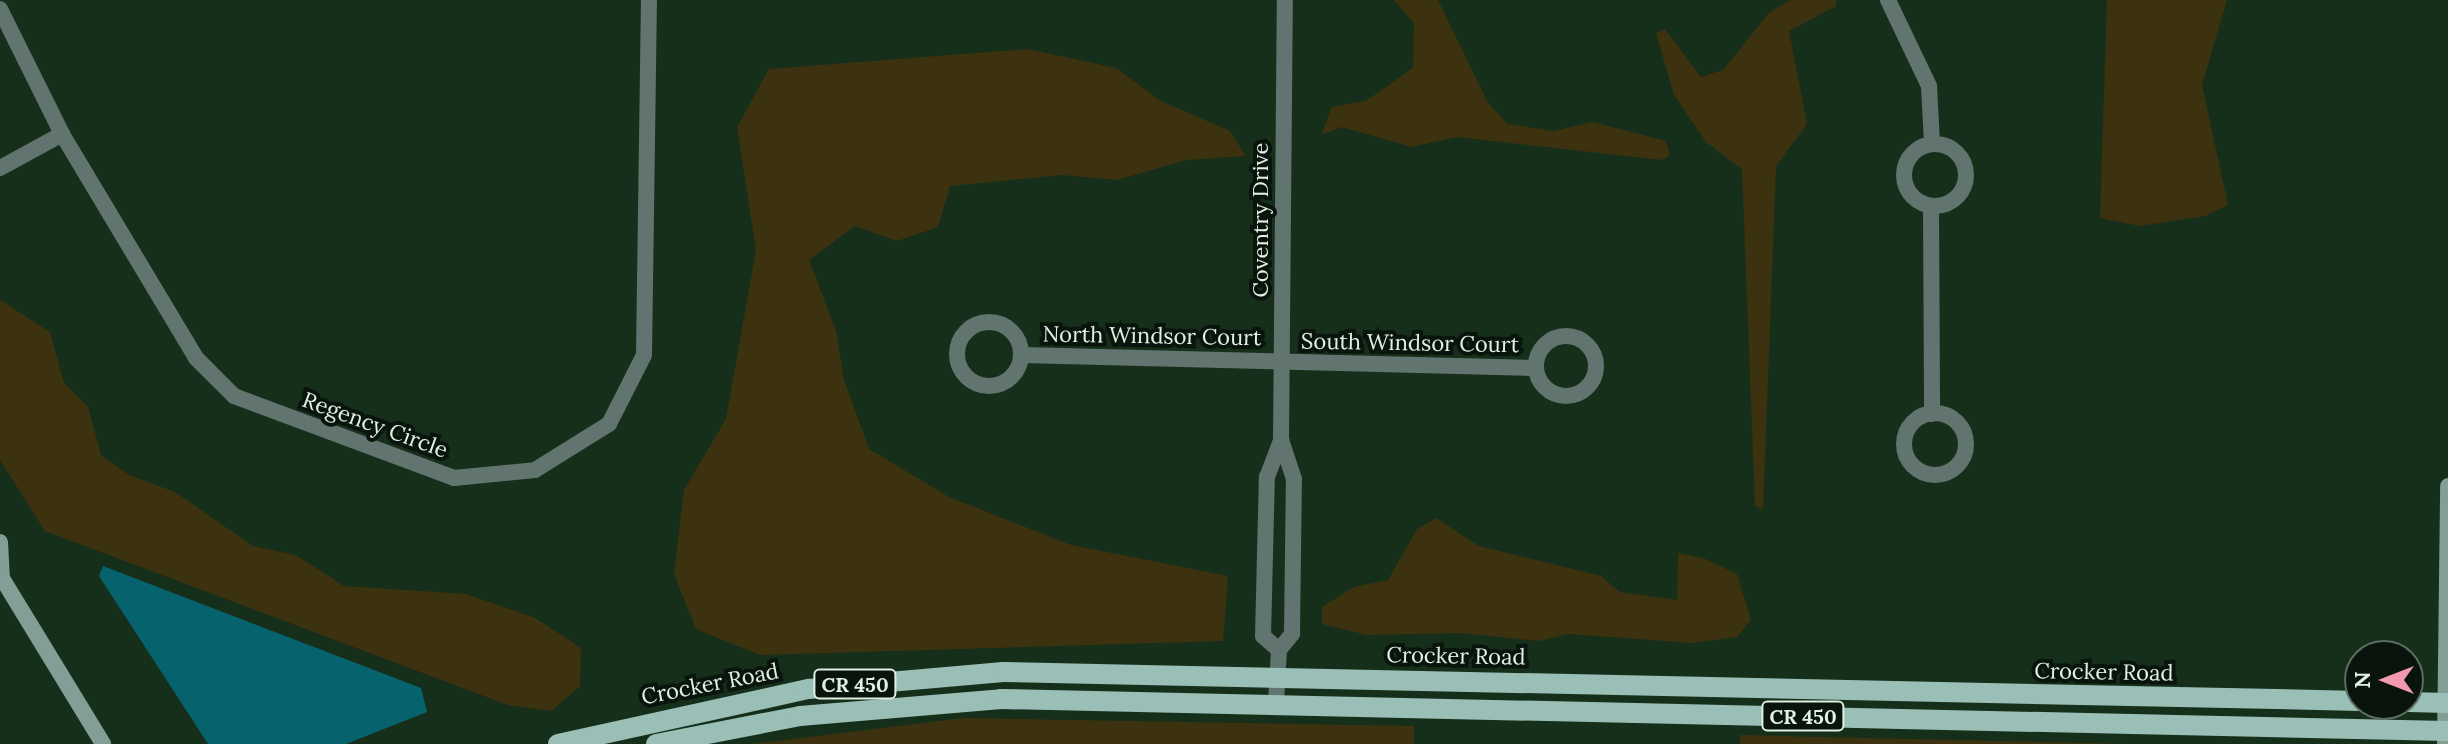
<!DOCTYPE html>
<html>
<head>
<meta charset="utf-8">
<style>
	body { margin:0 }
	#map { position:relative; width:2448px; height:744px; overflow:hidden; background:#162f1b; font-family:Lora,serif }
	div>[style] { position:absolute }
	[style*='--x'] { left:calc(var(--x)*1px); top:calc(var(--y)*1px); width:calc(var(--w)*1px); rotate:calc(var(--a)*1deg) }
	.green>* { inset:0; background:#3d320f }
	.water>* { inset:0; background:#06626d }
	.street>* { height:16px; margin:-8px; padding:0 8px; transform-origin:8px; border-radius:8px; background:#62746f }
	.street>.ring { margin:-8px; padding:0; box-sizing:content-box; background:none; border:16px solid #62746f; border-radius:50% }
	.secondary>* { height:16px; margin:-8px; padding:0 8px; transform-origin:8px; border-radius:8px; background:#829e97 }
	.primary>* { height:20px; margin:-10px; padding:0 10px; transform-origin:10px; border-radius:10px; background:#9abfb6 }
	span { translate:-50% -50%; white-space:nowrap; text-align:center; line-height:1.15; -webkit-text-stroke:8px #09140c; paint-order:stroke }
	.shield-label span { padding:2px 6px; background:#09140c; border:2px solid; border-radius:6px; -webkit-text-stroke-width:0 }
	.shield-label { font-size:20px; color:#e0f0e2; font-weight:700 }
	.street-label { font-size:22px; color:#e0f0e2 }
	.north { position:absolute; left:2344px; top:640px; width:80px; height:80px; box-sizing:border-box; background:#09140c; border:2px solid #5f6c62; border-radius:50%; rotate:270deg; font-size:22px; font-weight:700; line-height:32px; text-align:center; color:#e0f0e2 }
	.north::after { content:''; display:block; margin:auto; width:28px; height:36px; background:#f29ab0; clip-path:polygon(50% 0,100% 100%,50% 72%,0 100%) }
</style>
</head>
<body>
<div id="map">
	<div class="green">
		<div style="clip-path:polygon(1394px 0,1438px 0,1488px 103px,1508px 124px,1553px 131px,1593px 122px,1666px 141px,1670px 155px,1662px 160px,1457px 137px,1411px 147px,1342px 127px,1321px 135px,1332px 107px,1366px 101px,1413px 68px,1414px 23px)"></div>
		<div style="clip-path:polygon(1790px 0,1836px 0,1836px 6px,1789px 31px,1807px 124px,1776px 166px,1763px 510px,1755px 505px,1742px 169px,1706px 142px,1674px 95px,1656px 33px,1665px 29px,1701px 77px,1723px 70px,1769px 13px)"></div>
		<div style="clip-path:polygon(2107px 0,2227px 0,2202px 85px,2228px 205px,2205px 216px,2140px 226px,2100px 218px)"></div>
		<div style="clip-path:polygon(1028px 49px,1116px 68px,1161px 101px,1230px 131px,1246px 156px,1187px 160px,1117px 180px,1062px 175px,950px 186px,938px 227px,897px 241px,855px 226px,809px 260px,836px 331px,844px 380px,869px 449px,949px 497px,1071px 545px,1228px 576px,1223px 641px,760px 655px,696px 629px,674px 574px,684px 490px,726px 419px,756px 250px,737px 127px,769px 69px)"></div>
		<div style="clip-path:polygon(0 300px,50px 332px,64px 383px,88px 407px,101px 455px,129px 475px,175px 492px,253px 546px,296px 555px,344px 586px,466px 594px,535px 618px,581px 648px,580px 686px,551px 711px,508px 705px,45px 531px,0 460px)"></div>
		<div style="clip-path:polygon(1436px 518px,1479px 546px,1601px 576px,1620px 592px,1677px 600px,1678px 553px,1703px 558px,1737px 574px,1751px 620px,1737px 637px,1692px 643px,1569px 634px,1539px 641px,1459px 633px,1367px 635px,1322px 624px,1322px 607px,1354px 587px,1388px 580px,1417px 529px)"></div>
		<div style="clip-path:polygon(964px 718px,1414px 726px,1414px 744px,751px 744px)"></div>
		<div style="clip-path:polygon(1740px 735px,2126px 744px,1740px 744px)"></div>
	</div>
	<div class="water">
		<div style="clip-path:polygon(103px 566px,421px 688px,427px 712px,346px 744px,208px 744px,99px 576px)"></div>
	</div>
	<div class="street">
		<div style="--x:1888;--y:0;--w:95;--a:64.5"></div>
		<div style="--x:1929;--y:86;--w:58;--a:87"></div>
		<div style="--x:0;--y:9;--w:140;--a:63.6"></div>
		<div style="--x:62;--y:134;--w:261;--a:59.1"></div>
		<div style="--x:196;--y:358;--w:54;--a:45"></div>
		<div style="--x:234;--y:396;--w:235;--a:20.4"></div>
		<div style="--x:454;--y:478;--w:81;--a:-5.6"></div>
		<div style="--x:535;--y:470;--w:87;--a:-31.9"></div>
		<div style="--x:609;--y:424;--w:77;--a:-63.1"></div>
		<div style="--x:644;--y:355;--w:355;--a:-89.2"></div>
		<div class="ring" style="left:1904px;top:144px;width:46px;height:46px"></div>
		<div style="--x:0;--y:168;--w:71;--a:-28.7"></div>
		<div style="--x:1931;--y:206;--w:208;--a:89.7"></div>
		<div class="ring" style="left:957px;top:322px;width:48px;height:48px"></div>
		<div class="ring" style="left:1536px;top:336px;width:44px;height:44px"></div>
		<div style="--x:1021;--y:355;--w:515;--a:1.45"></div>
		<div class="ring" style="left:1904px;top:413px;width:46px;height:46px"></div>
		<div style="--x:1279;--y:650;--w:21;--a:-139"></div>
		<div style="--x:1263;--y:636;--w:159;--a:-88.6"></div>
		<div style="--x:1267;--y:477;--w:40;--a:-69"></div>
		<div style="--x:1276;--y:702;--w:52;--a:-86.7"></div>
		<div style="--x:1279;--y:650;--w:21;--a:-51"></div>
		<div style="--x:1292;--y:634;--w:155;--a:-89.3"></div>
		<div style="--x:1294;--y:479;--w:41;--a:-108.4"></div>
		<div style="--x:1281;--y:440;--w:440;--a:-89.5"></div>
	</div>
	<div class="secondary">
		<div style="--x:0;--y:542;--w:34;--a:87"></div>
		<div style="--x:0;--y:575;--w:198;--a:58.6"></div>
		<div style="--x:2445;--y:744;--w:258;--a:-89.3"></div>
	</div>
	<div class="primary">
		<div style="--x:2408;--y:702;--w:40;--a:1.4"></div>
		<div style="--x:558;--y:744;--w:257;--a:-12.4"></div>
		<div style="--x:809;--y:689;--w:195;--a:-5"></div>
		<div style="--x:1003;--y:672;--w:1357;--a:1.22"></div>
		<div style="--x:656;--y:744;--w:147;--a:-11"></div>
		<div style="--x:800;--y:716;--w:202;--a:-4.8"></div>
		<div style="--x:1001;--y:699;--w:1447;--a:1.27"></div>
	</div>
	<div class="shield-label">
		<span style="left:855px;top:684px">CR 450</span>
		<span style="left:1803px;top:716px">CR 450</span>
	</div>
	<div class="street-label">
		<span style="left:1261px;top:220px;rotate:-90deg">Coventry Drive</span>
		<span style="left:1152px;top:336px;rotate:1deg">North Windsor Court</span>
		<span style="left:1410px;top:343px;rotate:1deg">South Windsor Court</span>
		<span style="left:375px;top:425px;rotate:20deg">Regency Circle</span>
		<span style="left:1456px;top:656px;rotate:1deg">Crocker Road</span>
		<span style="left:2104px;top:672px;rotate:1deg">Crocker Road</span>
		<span style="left:710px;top:684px;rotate:-11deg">Crocker Road</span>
	</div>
	<div class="north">N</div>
</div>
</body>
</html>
